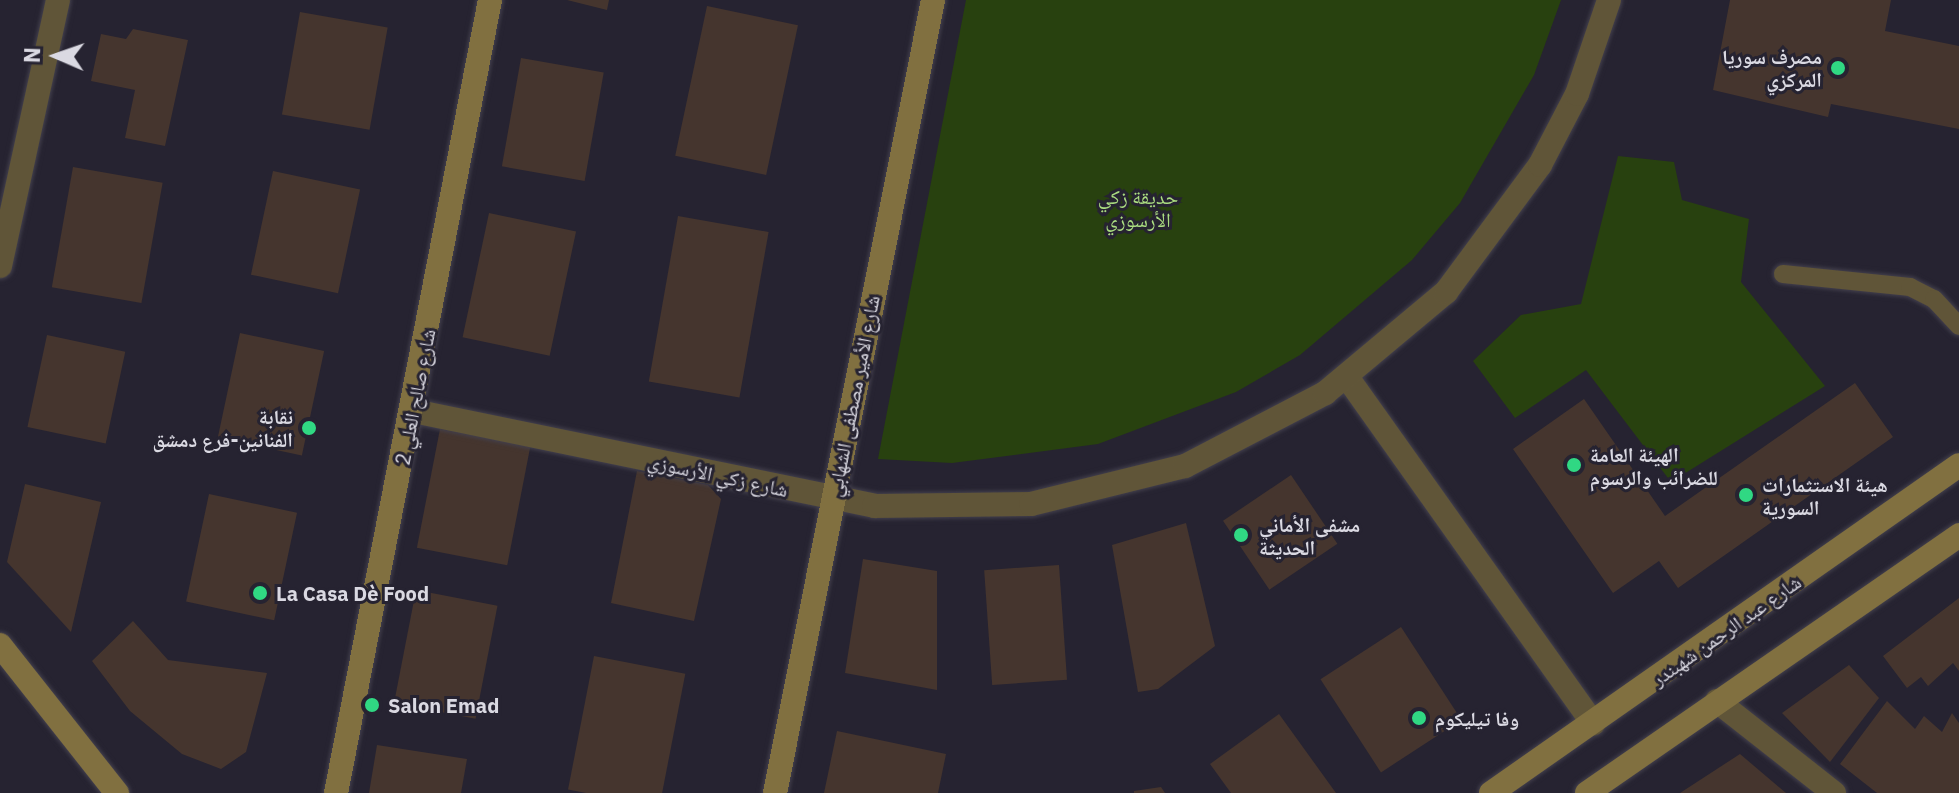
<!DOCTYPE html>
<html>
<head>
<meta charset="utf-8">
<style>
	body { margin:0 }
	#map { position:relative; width:1959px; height:793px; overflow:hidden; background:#262331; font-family:"IBM Plex Sans","Noto Naskh Arabic",sans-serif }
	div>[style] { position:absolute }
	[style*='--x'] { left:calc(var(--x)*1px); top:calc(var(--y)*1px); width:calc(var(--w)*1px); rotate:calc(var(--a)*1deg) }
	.green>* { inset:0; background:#28410f }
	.building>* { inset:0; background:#45352e; transform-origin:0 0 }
	.roads { filter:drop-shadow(0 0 2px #43404d) drop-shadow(0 0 2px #43404d) }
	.lane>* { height:18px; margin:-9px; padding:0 9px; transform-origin:9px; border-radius:9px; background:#605538 }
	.street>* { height:24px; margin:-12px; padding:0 12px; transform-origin:12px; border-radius:12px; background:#605538 }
	.secondary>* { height:24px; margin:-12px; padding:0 12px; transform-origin:12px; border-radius:12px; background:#817040 }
	.dots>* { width:22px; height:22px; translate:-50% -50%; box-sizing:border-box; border:4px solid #262331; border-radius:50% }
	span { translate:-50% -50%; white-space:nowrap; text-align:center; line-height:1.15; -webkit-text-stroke:6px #262331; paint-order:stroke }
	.poi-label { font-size:20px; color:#dad9e2; font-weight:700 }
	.right { translate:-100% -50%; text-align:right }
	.left { translate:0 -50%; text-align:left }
	.park-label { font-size:20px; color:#abdd81 }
	.street-label { font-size:20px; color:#dad9e2 }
	.north { position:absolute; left:16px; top:16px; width:80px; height:80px; -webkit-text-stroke:6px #262331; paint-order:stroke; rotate:272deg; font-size:22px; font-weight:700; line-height:32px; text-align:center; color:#dad9e2 }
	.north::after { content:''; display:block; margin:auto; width:28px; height:36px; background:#dad9e2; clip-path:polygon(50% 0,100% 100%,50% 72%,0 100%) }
</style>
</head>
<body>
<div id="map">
	<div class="green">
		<div style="clip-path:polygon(966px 0,1561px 0,1534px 75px,1460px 203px,1412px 260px,1300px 355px,1236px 392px,1098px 444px,952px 463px,878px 459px)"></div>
		<div style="clip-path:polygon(1618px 156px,1674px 162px,1682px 200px,1749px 219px,1741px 282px,1825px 386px,1671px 482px,1586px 370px,1515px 418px,1473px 361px,1521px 315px,1581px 304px)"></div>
	</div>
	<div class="building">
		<div style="clip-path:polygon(567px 0,609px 0,607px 10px)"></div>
		<div style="clip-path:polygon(1730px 0,1891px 0,1885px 31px,1959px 46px,1959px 129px,1831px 104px,1828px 117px,1713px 90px)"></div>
		<div style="left:707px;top:6px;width:93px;height:153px;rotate:12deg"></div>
		<div style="left:300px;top:12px;width:89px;height:104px;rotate:10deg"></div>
		<div style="clip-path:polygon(133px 29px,188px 40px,165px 146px,125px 138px,135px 90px,91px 81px,101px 34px,126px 39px)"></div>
		<div style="left:521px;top:58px;width:84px;height:110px;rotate:10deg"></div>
		<div style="left:73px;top:167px;width:91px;height:122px;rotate:10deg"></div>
		<div style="left:273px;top:171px;width:89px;height:106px;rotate:12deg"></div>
		<div style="left:489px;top:213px;width:89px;height:127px;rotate:12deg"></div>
		<div style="left:678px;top:216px;width:92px;height:168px;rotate:10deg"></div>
		<div style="left:240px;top:333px;width:86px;height:107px;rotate:12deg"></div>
		<div style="left:47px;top:335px;width:80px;height:94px;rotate:12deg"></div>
		<div style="clip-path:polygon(1855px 383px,1893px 437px,1678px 588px,1659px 561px,1613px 593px,1513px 449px,1584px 399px,1665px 516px)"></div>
		<div style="left:440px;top:429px;width:92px;height:121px;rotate:11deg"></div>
		<div style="clip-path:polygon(637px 471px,708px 485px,721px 499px,694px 621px,611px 603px)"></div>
		<div style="left:1291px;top:475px;width:83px;height:82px;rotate:56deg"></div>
		<div style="clip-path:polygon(25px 484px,101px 502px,71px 632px,7px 562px)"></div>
		<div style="left:209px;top:494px;width:90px;height:110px;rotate:12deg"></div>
		<div style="clip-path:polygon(1186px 523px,1215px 646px,1158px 689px,1138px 692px,1112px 545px)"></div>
		<div style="clip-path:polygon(863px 559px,937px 571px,937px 690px,845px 673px)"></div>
		<div style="left:1059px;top:565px;width:115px;height:75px;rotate:86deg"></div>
		<div style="left:416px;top:590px;width:83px;height:115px;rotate:11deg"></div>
		<div style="clip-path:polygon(1959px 598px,1959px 671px,1953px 663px,1928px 686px,1921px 677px,1907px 688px,1883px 656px)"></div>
		<div style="clip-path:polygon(133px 621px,168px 660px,267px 673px,246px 752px,221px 769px,182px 754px,130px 711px,92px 661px)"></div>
		<div style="left:1401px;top:627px;width:111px;height:96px;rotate:57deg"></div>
		<div style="left:594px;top:656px;width:93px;height:136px;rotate:11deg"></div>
		<div style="clip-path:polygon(1849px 665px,1879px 698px,1830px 762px,1782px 713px)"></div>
		<div style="clip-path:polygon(1887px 701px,1915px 729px,1924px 716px,1942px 732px,1952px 713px,1959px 723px,1959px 793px,1877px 793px,1840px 764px)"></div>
		<div style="clip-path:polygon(1279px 714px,1336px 793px,1231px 793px,1210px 764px)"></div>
		<div style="clip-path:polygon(837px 731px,946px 754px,938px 793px,824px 793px)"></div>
		<div style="clip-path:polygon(377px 745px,467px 759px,461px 793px,369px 793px)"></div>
		<div style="clip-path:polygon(1740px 754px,1786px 793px,1680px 793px)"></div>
		<div style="clip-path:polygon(1161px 787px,1165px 793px,1134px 793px,1134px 791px)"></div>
	</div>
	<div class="roads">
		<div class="lane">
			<div style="--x:1783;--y:274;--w:128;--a:5.8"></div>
			<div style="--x:1910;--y:287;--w:27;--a:27"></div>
			<div style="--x:1934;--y:299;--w:37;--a:47"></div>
		</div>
		<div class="street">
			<div style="--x:0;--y:266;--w:272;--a:-77.7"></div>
			<div style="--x:1347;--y:377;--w:425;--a:54.6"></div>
			<div style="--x:413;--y:411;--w:471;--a:11.6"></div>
			<div style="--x:874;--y:506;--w:157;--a:-0.7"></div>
			<div style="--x:1031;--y:504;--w:159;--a:-13.9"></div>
			<div style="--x:1185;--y:466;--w:158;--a:-27.5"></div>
			<div style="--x:1325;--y:393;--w:158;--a:-39.9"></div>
			<div style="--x:1446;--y:292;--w:158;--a:-53.5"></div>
			<div style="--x:1540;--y:165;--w:80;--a:-62.5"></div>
			<div style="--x:1577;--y:94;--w:99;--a:-71.2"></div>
			<div style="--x:1717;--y:701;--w:149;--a:38.2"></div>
		</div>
		<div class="secondary">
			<div style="--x:0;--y:645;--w:189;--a:51.7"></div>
			<div style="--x:336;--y:793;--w:808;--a:-79.01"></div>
			<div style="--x:775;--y:793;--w:809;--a:-78.73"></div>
			<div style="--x:1491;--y:793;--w:571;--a:-35.02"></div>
			<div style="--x:1587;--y:793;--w:453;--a:-34.7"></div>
		</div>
	</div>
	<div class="dots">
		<div style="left:1838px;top:68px;background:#30d883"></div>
		<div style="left:309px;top:428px;background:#30d883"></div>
		<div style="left:1574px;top:465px;background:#30d883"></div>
		<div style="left:1746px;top:495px;background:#30d883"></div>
		<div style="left:1241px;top:535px;background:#30d883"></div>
		<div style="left:260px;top:593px;background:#30d883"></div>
		<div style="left:372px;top:705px;background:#30d883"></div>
		<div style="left:1419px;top:718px;background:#30d883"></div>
	</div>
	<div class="poi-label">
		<span class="right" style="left:1822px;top:68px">مصرف سوريا<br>المركزي</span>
		<span class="right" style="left:293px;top:428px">نقابة<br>الفنانين-فرع دمشق</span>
		<span class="left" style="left:1590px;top:466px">الهيئة العامة<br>للضرائب والرسوم</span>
		<span class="left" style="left:1762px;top:496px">هيئة الاستثمارات<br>السورية</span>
		<span class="left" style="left:1259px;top:536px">مشفى الأماني<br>الحديثة</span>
		<span class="left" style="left:276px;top:593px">La Casa Dè Food</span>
		<span class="left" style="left:388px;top:705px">Salon Emad</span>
		<span class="left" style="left:1435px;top:718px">وفا تيليكوم</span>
	</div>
	<div class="park-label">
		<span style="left:1138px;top:208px">حديقة زكي<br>الأرسوزي</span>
	</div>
	<div class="street-label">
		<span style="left:853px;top:396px;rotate:-79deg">شارع الأمير مصطفى الشهابي</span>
		<span style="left:415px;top:397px;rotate:-79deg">شارع صالح العلي 2</span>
		<span style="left:718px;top:475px;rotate:12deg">شارع زكي الأرسوزي</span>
		<span style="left:1726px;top:630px;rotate:-35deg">شارع عبد الرحمن شهبندر</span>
	</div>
	<div class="north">N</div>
</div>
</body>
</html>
